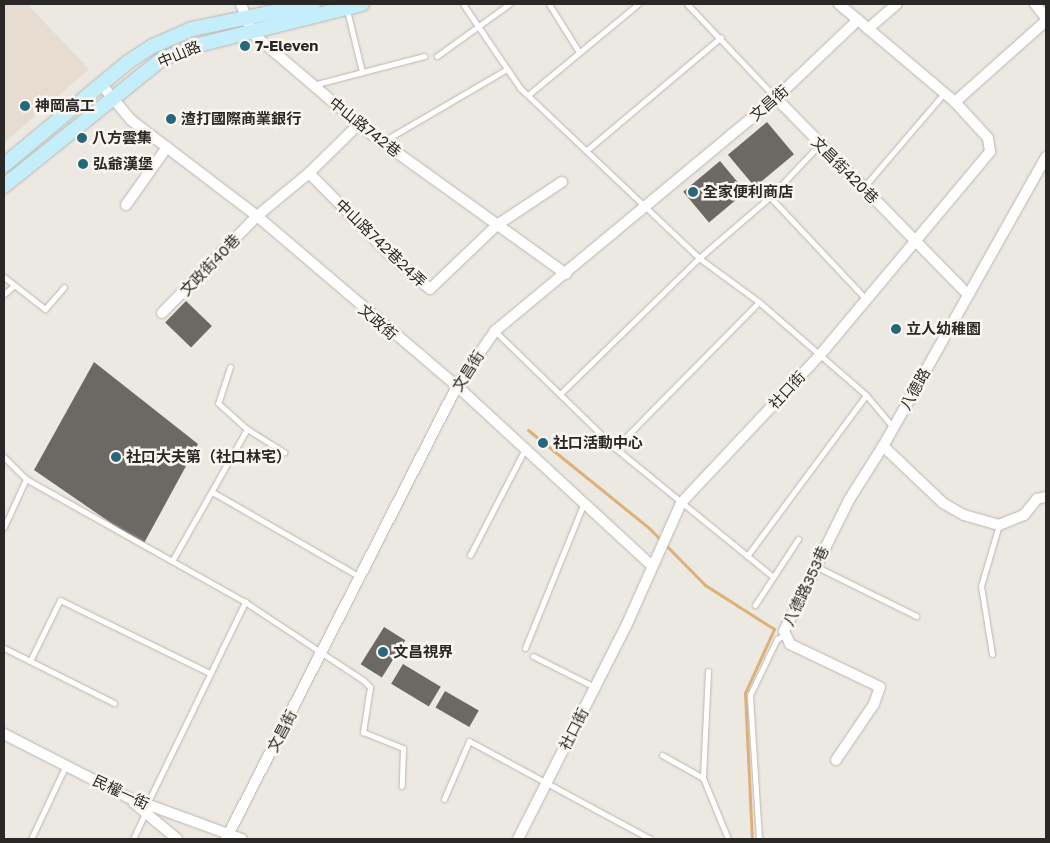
<!DOCTYPE html>
<html>
<head>
<meta charset="utf-8">
<style>
	body { margin:0 }
	#map { position:relative; width:1050px; height:843px; overflow:hidden; background:#ece8e2; font-family:"Golos Text","Noto Sans TC",sans-serif }
	div>[style] { position:absolute }
	[style*='--x'] { left:calc(var(--x)*1px); top:calc(var(--y)*1px); width:calc(var(--w)*1px); rotate:calc(var(--a)*1deg) }
	.built>* { inset:0; background:#e6dcd0 }
	.stream>* { height:3px; margin:-1.5px; padding:0 1.5px; transform-origin:1.5px; border-radius:1.5px; background:#ddb178 }
	.building>* { inset:0; background:#6c6863; transform-origin:0 0 }
	.roads { filter:drop-shadow(0 0 1px #bab6b0) drop-shadow(0 0 1px #bab6b0) }
	.lane>* { height:5px; margin:-2.5px; padding:0 2.5px; transform-origin:2.5px; border-radius:2.5px; background:#fff }
	.street>* { height:10px; margin:-5px; padding:0 5px; transform-origin:5px; border-radius:5px; background:#fff }
	.secondary>* { height:14px; margin:-7px; padding:0 7px; transform-origin:7px; border-radius:7px; background:#c4eefa }
	.dots>* { width:14px; height:14px; translate:-50% -50%; box-sizing:border-box; border:2px solid #faf5ef; border-radius:50% }
	span { translate:-50% -50%; white-space:nowrap; text-align:center; line-height:1.15; -webkit-text-stroke:5px #faf5ef; paint-order:stroke }
	.poi-label { font-size:15px; color:#2a2826; font-weight:700 }
	.left { translate:0 -50%; text-align:left }
	.street-label { font-size:15px; color:#2a2826 }
	.frame { position:absolute; inset:0; border:5px solid #2a2826; pointer-events:none }
</style>
</head>
<body>
<div id="map">
	<div class="built">
		<div style="clip-path:polygon(4px 4px,27px 4px,89px 69px,4px 143px)"></div>
	</div>
	<div class="stream">
		<div style="--x:528;--y:430;--w:156;--a:39"></div>
		<div style="--x:649;--y:528;--w:80;--a:45.5"></div>
		<div style="--x:705;--y:585;--w:82;--a:32.5"></div>
		<div style="--x:774;--y:629;--w:70;--a:114.4"></div>
		<div style="--x:745;--y:693;--w:146;--a:87.3"></div>
	</div>
	<div class="building">
		<div style="left:767px;top:122px;width:42px;height:51px;rotate:50deg"></div>
		<div style="left:720px;top:161px;width:40px;height:48px;rotate:50deg"></div>
		<div style="left:186px;top:301px;width:36px;height:30px;rotate:44deg"></div>
		<div style="clip-path:polygon(94px 362px,198px 444px,143px 545px,34px 470px)"></div>
		<div style="left:384px;top:627px;width:25px;height:44px;rotate:32deg"></div>
		<div style="left:403px;top:664px;width:44px;height:23px;rotate:31deg"></div>
		<div style="left:445px;top:691px;width:39px;height:19px;rotate:30deg"></div>
	</div>
	<div class="roads">
		<div class="lane">
			<div style="--x:463;--y:4;--w:102;--a:55.8"></div>
			<div style="--x:520;--y:88;--w:247;--a:43.5"></div>
			<div style="--x:699;--y:258;--w:74;--a:36.3"></div>
			<div style="--x:759;--y:302;--w:142;--a:41"></div>
			<div style="--x:866;--y:395;--w:42;--a:49.8"></div>
			<div style="--x:549;--y:4;--w:57;--a:58"></div>
			<div style="--x:687;--y:4;--w:129;--a:46.6"></div>
			<div style="--x:347;--y:10;--w:64;--a:76.4"></div>
			<div style="--x:437;--y:56;--w:89;--a:-35.8"></div>
			<div style="--x:313;--y:85;--w:115;--a:-14.6"></div>
			<div style="--x:528;--y:95;--w:143;--a:-39.6"></div>
			<div style="--x:382;--y:142;--w:145;--a:-30.3"></div>
			<div style="--x:587;--y:150;--w:175;--a:-40.1"></div>
			<div style="--x:863;--y:188;--w:125;--a:-49.5"></div>
			<div style="--x:770;--y:197;--w:139;--a:46.8"></div>
			<div style="--x:4;--y:277;--w:52;--a:38"></div>
			<div style="--x:45;--y:309;--w:29;--a:-49"></div>
			<div style="--x:4;--y:294;--w:11;--a:-41"></div>
			<div style="--x:495;--y:331;--w:168;--a:44.3"></div>
			<div style="--x:615;--y:448;--w:204;--a:39.2"></div>
			<div style="--x:230;--y:367;--w:38;--a:108"></div>
			<div style="--x:218;--y:403;--w:39;--a:42"></div>
			<div style="--x:247;--y:429;--w:44;--a:31.9"></div>
			<div style="--x:561;--y:393;--w:193;--a:-44.4"></div>
			<div style="--x:699;--y:258;--w:94;--a:-40.7"></div>
			<div style="--x:770;--y:197;--w:71;--a:-46.7"></div>
			<div style="--x:615;--y:448;--w:205;--a:-45.4"></div>
			<div style="--x:4;--y:457;--w:31;--a:45"></div>
			<div style="--x:26;--y:479;--w:251;--a:29.3"></div>
			<div style="--x:245;--y:602;--w:141;--a:33.5"></div>
			<div style="--x:363;--y:680;--w:10;--a:45"></div>
			<div style="--x:370;--y:687;--w:46;--a:98.8"></div>
			<div style="--x:363;--y:732;--w:43;--a:21.8"></div>
			<div style="--x:403;--y:748;--w:38;--a:92"></div>
			<div style="--x:214;--y:493;--w:168;--a:29.9"></div>
			<div style="--x:4;--y:527;--w:53;--a:-65.4"></div>
			<div style="--x:470;--y:555;--w:119;--a:-62.6"></div>
			<div style="--x:747;--y:556;--w:200;--a:-53.5"></div>
			<div style="--x:172;--y:561;--w:152;--a:-60.4"></div>
			<div style="--x:815;--y:566;--w:113;--a:26.3"></div>
			<div style="--x:755;--y:605;--w:79;--a:-56.9"></div>
			<div style="--x:4;--y:648;--w:123;--a:26.6"></div>
			<div style="--x:525;--y:648;--w:154;--a:-67.9"></div>
			<div style="--x:992;--y:654;--w:69;--a:-99.2"></div>
			<div style="--x:981;--y:586;--w:64;--a:-73.6"></div>
			<div style="--x:533;--y:656;--w:69;--a:26.6"></div>
			<div style="--x:30;--y:661;--w:68;--a:-63.8"></div>
			<div style="--x:60;--y:600;--w:167;--a:26"></div>
			<div style="--x:708;--y:671;--w:107;--a:92.7"></div>
			<div style="--x:703;--y:778;--w:66;--a:67.7"></div>
			<div style="--x:662;--y:755;--w:47;--a:29.3"></div>
			<div style="--x:444;--y:799;--w:63;--a:-66.7"></div>
			<div style="--x:469;--y:741;--w:206;--a:28.4"></div>
			<div style="--x:147;--y:804;--w:225;--a:-64.1"></div>
			<div style="--x:31;--y:839;--w:82;--a:-64.7"></div>
			<div style="--x:133;--y:839;--w:29;--a:-65"></div>
			<div style="--x:759;--y:839;--w:144;--a:-93.6"></div>
			<div style="--x:750;--y:695;--w:62;--a:-64.3"></div>
			<div style="--x:777;--y:639;--w:9;--a:-27"></div>
		</div>
		<div class="street">
			<div style="--x:241;--y:4;--w:31;--a:69"></div>
			<div style="--x:252;--y:33;--w:151;--a:40.4"></div>
			<div style="--x:367;--y:131;--w:245;--a:35.7"></div>
			<div style="--x:1035;--y:4;--w:18;--a:52"></div>
			<div style="--x:868;--y:29;--w:38;--a:-41"></div>
			<div style="--x:101;--y:84;--w:47;--a:50.2"></div>
			<div style="--x:131;--y:120;--w:158;--a:37.3"></div>
			<div style="--x:257;--y:216;--w:262;--a:40.4"></div>
			<div style="--x:457;--y:386;--w:264;--a:42.7"></div>
			<div style="--x:776;--y:98;--w:275;--a:45.7"></div>
			<div style="--x:955;--y:102;--w:122;--a:-41.7"></div>
			<div style="--x:1046;--y:157;--w:332;--a:119.4"></div>
			<div style="--x:883;--y:446;--w:83;--a:43.5"></div>
			<div style="--x:943;--y:503;--w:24;--a:30"></div>
			<div style="--x:964;--y:515;--w:36;--a:16"></div>
			<div style="--x:999;--y:525;--w:27;--a:-22"></div>
			<div style="--x:1024;--y:515;--w:21;--a:-51"></div>
			<div style="--x:1037;--y:499;--w:9;--a:-13"></div>
			<div style="--x:309;--y:173;--w:117;--a:45.3"></div>
			<div style="--x:391;--y:256;--w:51;--a:40.2"></div>
			<div style="--x:430;--y:289;--w:93;--a:-43.7"></div>
			<div style="--x:497;--y:225;--w:78;--a:-33.5"></div>
			<div style="--x:126;--y:205;--w:71;--a:-54.7"></div>
			<div style="--x:162;--y:313;--w:136;--a:-45.6"></div>
			<div style="--x:257;--y:216;--w:67;--a:-39.6"></div>
			<div style="--x:309;--y:173;--w:70;--a:-44.4"></div>
			<div style="--x:4;--y:734;--w:138;--a:27.1"></div>
			<div style="--x:127;--y:797;--w:122;--a:20.1"></div>
			<div style="--x:836;--y:760;--w:68;--a:-55.8"></div>
			<div style="--x:874;--y:704;--w:18;--a:-71"></div>
			<div style="--x:880;--y:687;--w:100;--a:-154.5"></div>
			<div style="--x:790;--y:644;--w:14;--a:-115"></div>
			<div style="--x:784;--y:631;--w:146;--a:-63.6"></div>
			<div style="--x:849;--y:500;--w:64;--a:-57.8"></div>
			<div style="--x:134;--y:803;--w:56;--a:39.9"></div>
			<div style="--x:226;--y:839;--w:508;--a:-62.98"></div>
			<div style="--x:457;--y:386;--w:67;--a:-55.4"></div>
			<div style="--x:495;--y:331;--w:365;--a:-39.7"></div>
			<div style="--x:776;--y:98;--w:113;--a:-43.6"></div>
			<div style="--x:518;--y:839;--w:241;--a:-63.1"></div>
			<div style="--x:627;--y:624;--w:133;--a:-65.9"></div>
			<div style="--x:681;--y:503;--w:203;--a:-46.8"></div>
			<div style="--x:820;--y:355;--w:265;--a:-50.1"></div>
			<div style="--x:990;--y:152;--w:14;--a:-98"></div>
			<div style="--x:988;--y:138;--w:49;--a:-132.5"></div>
			<div style="--x:955;--y:102;--w:152;--a:-139.8"></div>
		</div>
		<div class="secondary">
			<div style="--x:4;--y:165;--w:161;--a:-39.7"></div>
			<div style="--x:128;--y:62;--w:30;--a:-33"></div>
			<div style="--x:153;--y:46;--w:43;--a:-23.6"></div>
			<div style="--x:192;--y:29;--w:124;--a:-11.7"></div>
			<div style="--x:4;--y:186;--w:203;--a:-38.8"></div>
			<div style="--x:162;--y:59;--w:43;--a:-20.6"></div>
			<div style="--x:202;--y:44;--w:165;--a:-14"></div>
		</div>
	</div>
	<div class="dots">
		<div style="left:245px;top:46px;background:#27677c"></div>
		<div style="left:25px;top:106px;background:#27677c"></div>
		<div style="left:171px;top:119px;background:#27677c"></div>
		<div style="left:82px;top:138px;background:#27677c"></div>
		<div style="left:83px;top:164px;background:#27677c"></div>
		<div style="left:693px;top:192px;background:#27677c"></div>
		<div style="left:896px;top:329px;background:#27677c"></div>
		<div style="left:543px;top:443px;background:#27677c"></div>
		<div style="left:116px;top:457px;background:#27677c"></div>
		<div style="left:383px;top:652px;background:#27677c"></div>
	</div>
	<div class="poi-label">
		<span class="left" style="left:255px;top:46px">7-Eleven</span>
		<span class="left" style="left:35px;top:106px">神岡高工</span>
		<span class="left" style="left:181px;top:119px">渣打國際商業銀行</span>
		<span class="left" style="left:92px;top:138px">八方雲集</span>
		<span class="left" style="left:93px;top:164px">弘爺漢堡</span>
		<span class="left" style="left:703px;top:192px">全家便利商店</span>
		<span class="left" style="left:906px;top:329px">立人幼稚園</span>
		<span class="left" style="left:553px;top:443px">社口活動中心</span>
		<span class="left" style="left:126px;top:457px">社口大夫第（社口林宅）</span>
		<span class="left" style="left:393px;top:652px">文昌視界</span>
	</div>
	<div class="street-label">
		<span style="left:179px;top:54px;rotate:-23deg">中山路</span>
		<span style="left:769px;top:103px;rotate:-41deg">文昌街</span>
		<span style="left:365px;top:127px;rotate:38deg">中山路742巷</span>
		<span style="left:845px;top:170px;rotate:45deg">文昌街420巷</span>
		<span style="left:381px;top:243px;rotate:44deg">中山路742巷24弄</span>
		<span style="left:210px;top:265px;rotate:-46deg">文政街40巷</span>
		<span style="left:378px;top:322px;rotate:41deg">文政街</span>
		<span style="left:468px;top:371px;rotate:-57deg">文昌街</span>
		<span style="left:915px;top:389px;rotate:-61deg">八德路</span>
		<span style="left:787px;top:390px;rotate:-47deg">社口街</span>
		<span style="left:806px;top:586px;rotate:-65deg">八德路353巷</span>
		<span style="left:574px;top:729px;rotate:-63deg">社口街</span>
		<span style="left:282px;top:731px;rotate:-62deg">文昌街</span>
		<span style="left:121px;top:792px;rotate:25deg">民權一街</span>
	</div>
	<div class="frame"></div>
</div>
</body>
</html>
